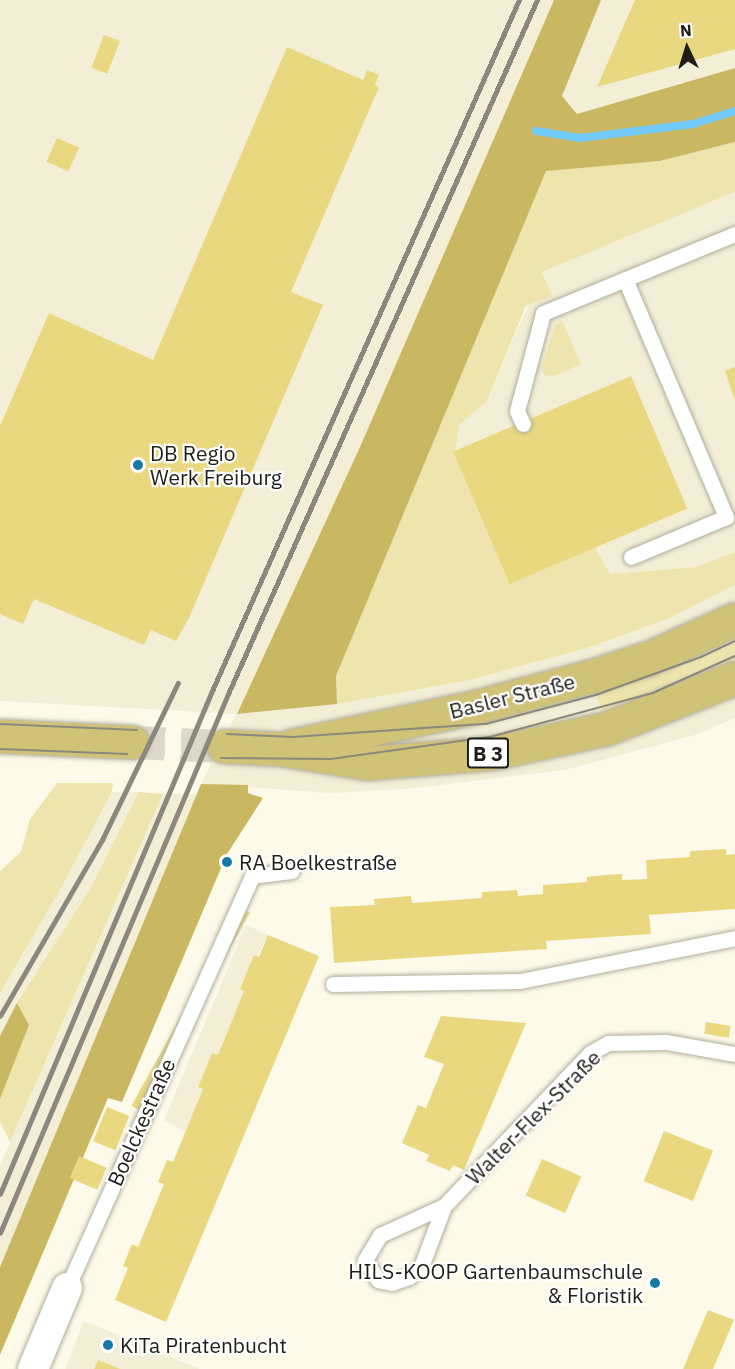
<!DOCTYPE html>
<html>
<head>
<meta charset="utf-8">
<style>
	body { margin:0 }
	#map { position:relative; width:735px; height:1369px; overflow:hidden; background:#fdfae9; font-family:"IBM Plex Sans",sans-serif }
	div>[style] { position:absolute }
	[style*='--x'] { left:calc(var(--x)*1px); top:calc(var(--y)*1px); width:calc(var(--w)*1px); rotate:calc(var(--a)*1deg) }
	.built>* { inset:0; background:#f3efd6 }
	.green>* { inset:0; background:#eee4ad }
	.forest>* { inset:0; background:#c9b861 }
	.stream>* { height:8px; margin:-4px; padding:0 4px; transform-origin:4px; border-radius:4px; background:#72cafc }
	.building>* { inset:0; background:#e9d880; transform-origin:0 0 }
	.primary-tunnel>* { height:33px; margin-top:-16.5px; transform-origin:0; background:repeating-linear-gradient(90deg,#dcd9ca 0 33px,transparent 0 49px) }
	.roads { filter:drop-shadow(0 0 2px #b0ae9e) drop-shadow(0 0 2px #b0ae9e) }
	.service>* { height:15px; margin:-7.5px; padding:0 7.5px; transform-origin:7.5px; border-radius:7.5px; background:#fff }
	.minor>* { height:30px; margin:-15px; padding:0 15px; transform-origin:15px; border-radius:15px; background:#fff }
	.primary>* { height:33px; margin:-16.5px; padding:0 16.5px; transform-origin:16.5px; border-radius:16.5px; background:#d0c378 }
	.tram>* { height:1.5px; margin:-0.75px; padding:0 0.75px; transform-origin:0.75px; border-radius:0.75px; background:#8b897d }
	.rail>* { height:4.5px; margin:-2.25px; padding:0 2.25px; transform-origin:2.25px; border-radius:2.25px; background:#8b897d }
	.dots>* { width:16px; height:16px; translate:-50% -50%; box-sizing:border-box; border:3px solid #fff; border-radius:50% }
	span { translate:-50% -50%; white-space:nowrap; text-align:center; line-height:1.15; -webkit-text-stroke:4.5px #fff; paint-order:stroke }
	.shield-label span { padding:2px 4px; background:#fff; border:2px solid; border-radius:4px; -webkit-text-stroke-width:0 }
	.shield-label { font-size:20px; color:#1e1d17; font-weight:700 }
	.poi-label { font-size:21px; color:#1e1d17 }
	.left { translate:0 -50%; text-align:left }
	.right { translate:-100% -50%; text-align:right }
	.street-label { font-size:21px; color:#1e1d17 }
	.north { position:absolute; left:657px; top:18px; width:60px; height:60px; -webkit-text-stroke:4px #fff; paint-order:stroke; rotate:356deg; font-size:16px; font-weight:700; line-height:24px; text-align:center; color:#1e1d17 }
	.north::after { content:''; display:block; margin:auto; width:21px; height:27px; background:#1e1d17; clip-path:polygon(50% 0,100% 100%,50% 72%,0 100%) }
</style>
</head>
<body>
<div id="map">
	<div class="built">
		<div style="clip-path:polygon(0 0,554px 0,360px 447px,237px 713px,337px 704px,470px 680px,590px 647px,670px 618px,735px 585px,735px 718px,695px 735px,565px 770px,407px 789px,330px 793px,201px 784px,236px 714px,0 701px)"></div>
		<div style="clip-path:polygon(601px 0,735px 0,735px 68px,578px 114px,562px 96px)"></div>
		<div style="clip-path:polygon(735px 192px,735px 552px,696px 567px,610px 574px,595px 548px,512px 583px,455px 454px,459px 425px,487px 401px,542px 272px)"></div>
		<div style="clip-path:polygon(112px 792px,139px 792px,90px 889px,0 1036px,0 993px)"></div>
		<div style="clip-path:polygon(163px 794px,197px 794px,0 1267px,0 1165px)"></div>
		<div style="clip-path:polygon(246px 925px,268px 935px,240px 989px,244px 991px,218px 1055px,212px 1053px,198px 1087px,203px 1089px,185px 1132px,164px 1120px)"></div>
		<div style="clip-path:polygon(84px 1321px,200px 1369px,65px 1369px)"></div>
	</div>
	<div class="green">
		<div style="clip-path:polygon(735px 142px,735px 192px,542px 272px,552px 296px,526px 306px,487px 401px,459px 425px,455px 454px,512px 583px,595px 547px,610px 574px,696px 567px,735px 552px,735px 585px,670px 618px,590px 647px,470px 680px,337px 704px,336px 676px,546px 170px,660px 161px)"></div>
		<div style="clip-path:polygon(562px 321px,581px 364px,554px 376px,544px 375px,542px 367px,555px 325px)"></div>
		<div style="clip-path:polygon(735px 632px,735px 664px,602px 715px,596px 688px)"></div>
		<div style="clip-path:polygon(57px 783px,113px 783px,112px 792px,62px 886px,0 993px,0 871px,21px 852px,30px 819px)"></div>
		<div style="clip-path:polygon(139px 792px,163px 794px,10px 1142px,0 1122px,0 1099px,29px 1025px,17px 1003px,90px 889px)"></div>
	</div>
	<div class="forest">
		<div style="clip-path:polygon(554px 0,601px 0,562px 96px,577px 114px,735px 68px,735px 142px,660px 161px,546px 171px,336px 676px,337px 704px,237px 714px,360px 447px)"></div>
		<div style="clip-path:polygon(201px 784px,248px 785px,248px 793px,263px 798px,227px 854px,122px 1102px,108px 1098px,0 1355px,0 1267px)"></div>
		<div style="clip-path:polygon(17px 1003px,29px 1025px,0 1099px,0 1036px)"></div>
	</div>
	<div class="stream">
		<div style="--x:536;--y:131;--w:45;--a:9"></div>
		<div style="--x:580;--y:138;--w:114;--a:-7.1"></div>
		<div style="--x:693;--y:124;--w:44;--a:-17.2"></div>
	</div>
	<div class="building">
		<div style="clip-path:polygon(635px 0,735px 0,735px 49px,597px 87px)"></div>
		<div style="left:104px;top:35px;width:17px;height:35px;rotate:21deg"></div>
		<div style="clip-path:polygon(287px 47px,363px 80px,367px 70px,379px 75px,375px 85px,379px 87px,291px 292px,323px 305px,189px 618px,176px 641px,151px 630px,144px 645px,34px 599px,23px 624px,0 614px,0 426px,49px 313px,153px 360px)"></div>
		<div style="left:57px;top:138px;width:24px;height:26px;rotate:24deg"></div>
		<div style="clip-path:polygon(735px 367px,735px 400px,725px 371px)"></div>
		<div style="left:631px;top:376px;width:144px;height:193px;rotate:67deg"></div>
		<div style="clip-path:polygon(726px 849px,726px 855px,735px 854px,735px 909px,649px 915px,651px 934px,546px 941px,547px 949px,334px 963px,330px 907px,375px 905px,374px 899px,411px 896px,412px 903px,482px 898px,482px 892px,517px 890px,518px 896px,543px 894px,543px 885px,587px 882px,587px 877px,604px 875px,622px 874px,622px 880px,647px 879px,646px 860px,690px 857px,690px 851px)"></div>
		<div style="left:227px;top:855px;width:5px;height:13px;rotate:22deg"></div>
		<div style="left:241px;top:908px;width:10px;height:226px;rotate:29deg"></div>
		<div style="clip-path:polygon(268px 935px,319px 956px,166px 1322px,115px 1300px,128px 1268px,123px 1266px,132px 1244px,138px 1247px,164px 1184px,158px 1182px,167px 1160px,173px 1162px,203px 1089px,198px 1087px,212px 1053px,218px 1055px,244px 991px,240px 989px,254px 955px,259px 957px)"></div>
		<div style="clip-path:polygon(441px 1016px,526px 1023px,464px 1170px,453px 1165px,450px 1171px,426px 1161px,429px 1155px,402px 1143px,418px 1105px,426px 1108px,444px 1064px,424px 1057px)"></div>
		<div style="left:706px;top:1022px;width:25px;height:12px;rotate:9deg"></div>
		<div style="left:107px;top:1107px;width:24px;height:37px;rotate:22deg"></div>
		<div style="left:664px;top:1131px;width:53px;height:54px;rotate:22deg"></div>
		<div style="left:79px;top:1156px;width:30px;height:24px;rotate:23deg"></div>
		<div style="left:542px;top:1159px;width:43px;height:40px;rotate:24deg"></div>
		<div style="clip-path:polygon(708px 1310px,734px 1320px,713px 1369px,683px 1369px)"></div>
		<div style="clip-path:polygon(98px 1360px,120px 1369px,94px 1369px)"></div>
	</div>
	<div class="primary-tunnel">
		<div style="--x:132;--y:742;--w:92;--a:2.5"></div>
	</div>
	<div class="roads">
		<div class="service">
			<div style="--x:625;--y:279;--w:259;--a:67"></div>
			<div style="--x:726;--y:517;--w:103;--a:157.2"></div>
			<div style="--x:523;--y:424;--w:14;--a:-115"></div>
			<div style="--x:517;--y:411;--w:101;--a:-75.1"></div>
			<div style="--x:543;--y:313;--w:208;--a:-22.4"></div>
			<div style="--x:333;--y:984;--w:187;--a:-0.9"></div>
			<div style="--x:520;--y:981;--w:219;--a:-11.3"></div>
			<div style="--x:444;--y:1206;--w:65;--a:110.7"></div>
			<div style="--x:421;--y:1267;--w:16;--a:140"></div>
			<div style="--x:409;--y:1277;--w:18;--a:161"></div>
			<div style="--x:392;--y:1283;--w:14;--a:-168"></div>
			<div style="--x:378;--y:1280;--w:24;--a:-123"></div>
			<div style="--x:365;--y:1260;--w:29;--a:-59"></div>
			<div style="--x:380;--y:1235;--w:70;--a:-24.4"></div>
			<div style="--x:444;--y:1206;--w:211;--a:-46.3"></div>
			<div style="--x:590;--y:1053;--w:21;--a:-29"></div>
			<div style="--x:608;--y:1043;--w:58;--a:-1"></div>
			<div style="--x:666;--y:1042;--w:70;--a:9.9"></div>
			<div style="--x:67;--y:1288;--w:452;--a:-65.8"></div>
			<div style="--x:252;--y:876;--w:40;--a:-7.1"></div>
		</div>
		<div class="minor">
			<div style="--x:33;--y:1369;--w:88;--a:-67.2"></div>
		</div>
		<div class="primary">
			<div style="--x:0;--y:736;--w:132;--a:2.6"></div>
			<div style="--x:224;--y:746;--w:57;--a:3"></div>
			<div style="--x:281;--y:749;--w:87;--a:9.2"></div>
			<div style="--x:367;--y:763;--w:125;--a:-4.6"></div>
			<div style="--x:492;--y:753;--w:119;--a:-12.2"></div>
			<div style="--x:608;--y:728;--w:136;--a:-21.5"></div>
			<div style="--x:291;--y:746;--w:192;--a:-12"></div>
			<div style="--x:479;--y:706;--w:117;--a:-14.9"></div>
			<div style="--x:592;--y:676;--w:62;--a:-17.9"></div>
			<div style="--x:651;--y:657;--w:92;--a:-24.3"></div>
		</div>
	</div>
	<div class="tram">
		<div style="--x:0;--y:724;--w:137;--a:2.5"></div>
		<div style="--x:227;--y:734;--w:66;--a:2.6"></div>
		<div style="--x:293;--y:737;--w:193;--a:-3.9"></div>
		<div style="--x:486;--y:724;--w:114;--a:-14.8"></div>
		<div style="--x:596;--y:695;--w:112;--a:-19.9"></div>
		<div style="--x:701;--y:657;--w:38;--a:-25"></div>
		<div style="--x:0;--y:749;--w:127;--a:2.3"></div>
		<div style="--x:221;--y:758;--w:110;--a:0.5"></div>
		<div style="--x:331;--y:759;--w:161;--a:-7.9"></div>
		<div style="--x:490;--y:737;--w:169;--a:-15.1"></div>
		<div style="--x:653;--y:693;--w:90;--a:-24.3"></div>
	</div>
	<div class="rail">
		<div style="--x:0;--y:1016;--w:203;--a:-59.9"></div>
		<div style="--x:102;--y:840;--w:174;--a:-64.2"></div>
		<div style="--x:0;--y:1194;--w:546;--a:-67.15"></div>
		<div style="--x:212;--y:691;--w:756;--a:-66.05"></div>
		<div style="--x:0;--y:1233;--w:585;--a:-67.07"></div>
		<div style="--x:228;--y:694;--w:760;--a:-66"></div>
	</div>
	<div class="dots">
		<div style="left:138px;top:465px;background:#1778a4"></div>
		<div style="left:227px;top:862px;background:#1778a4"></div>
		<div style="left:655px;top:1283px;background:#1778a4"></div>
		<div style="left:108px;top:1345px;background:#1778a4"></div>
	</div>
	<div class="shield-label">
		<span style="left:488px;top:753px">B 3</span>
	</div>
	<div class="poi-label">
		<span class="left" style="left:150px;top:465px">DB Regio<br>Werk Freiburg</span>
		<span class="left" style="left:239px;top:862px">RA Boelkestraße</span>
		<span class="right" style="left:643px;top:1283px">HILS-KOOP Gartenbaumschule<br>&amp; Floristik</span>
		<span class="left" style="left:120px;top:1345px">KiTa Piratenbucht</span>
	</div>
	<div class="street-label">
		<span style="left:512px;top:696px;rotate:-14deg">Basler Straße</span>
		<span style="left:533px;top:1117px;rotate:-45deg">Walter-Flex-Straße</span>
		<span style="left:141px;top:1122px;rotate:-66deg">Boelckestraße</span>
	</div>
	<div class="north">N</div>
</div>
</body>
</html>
